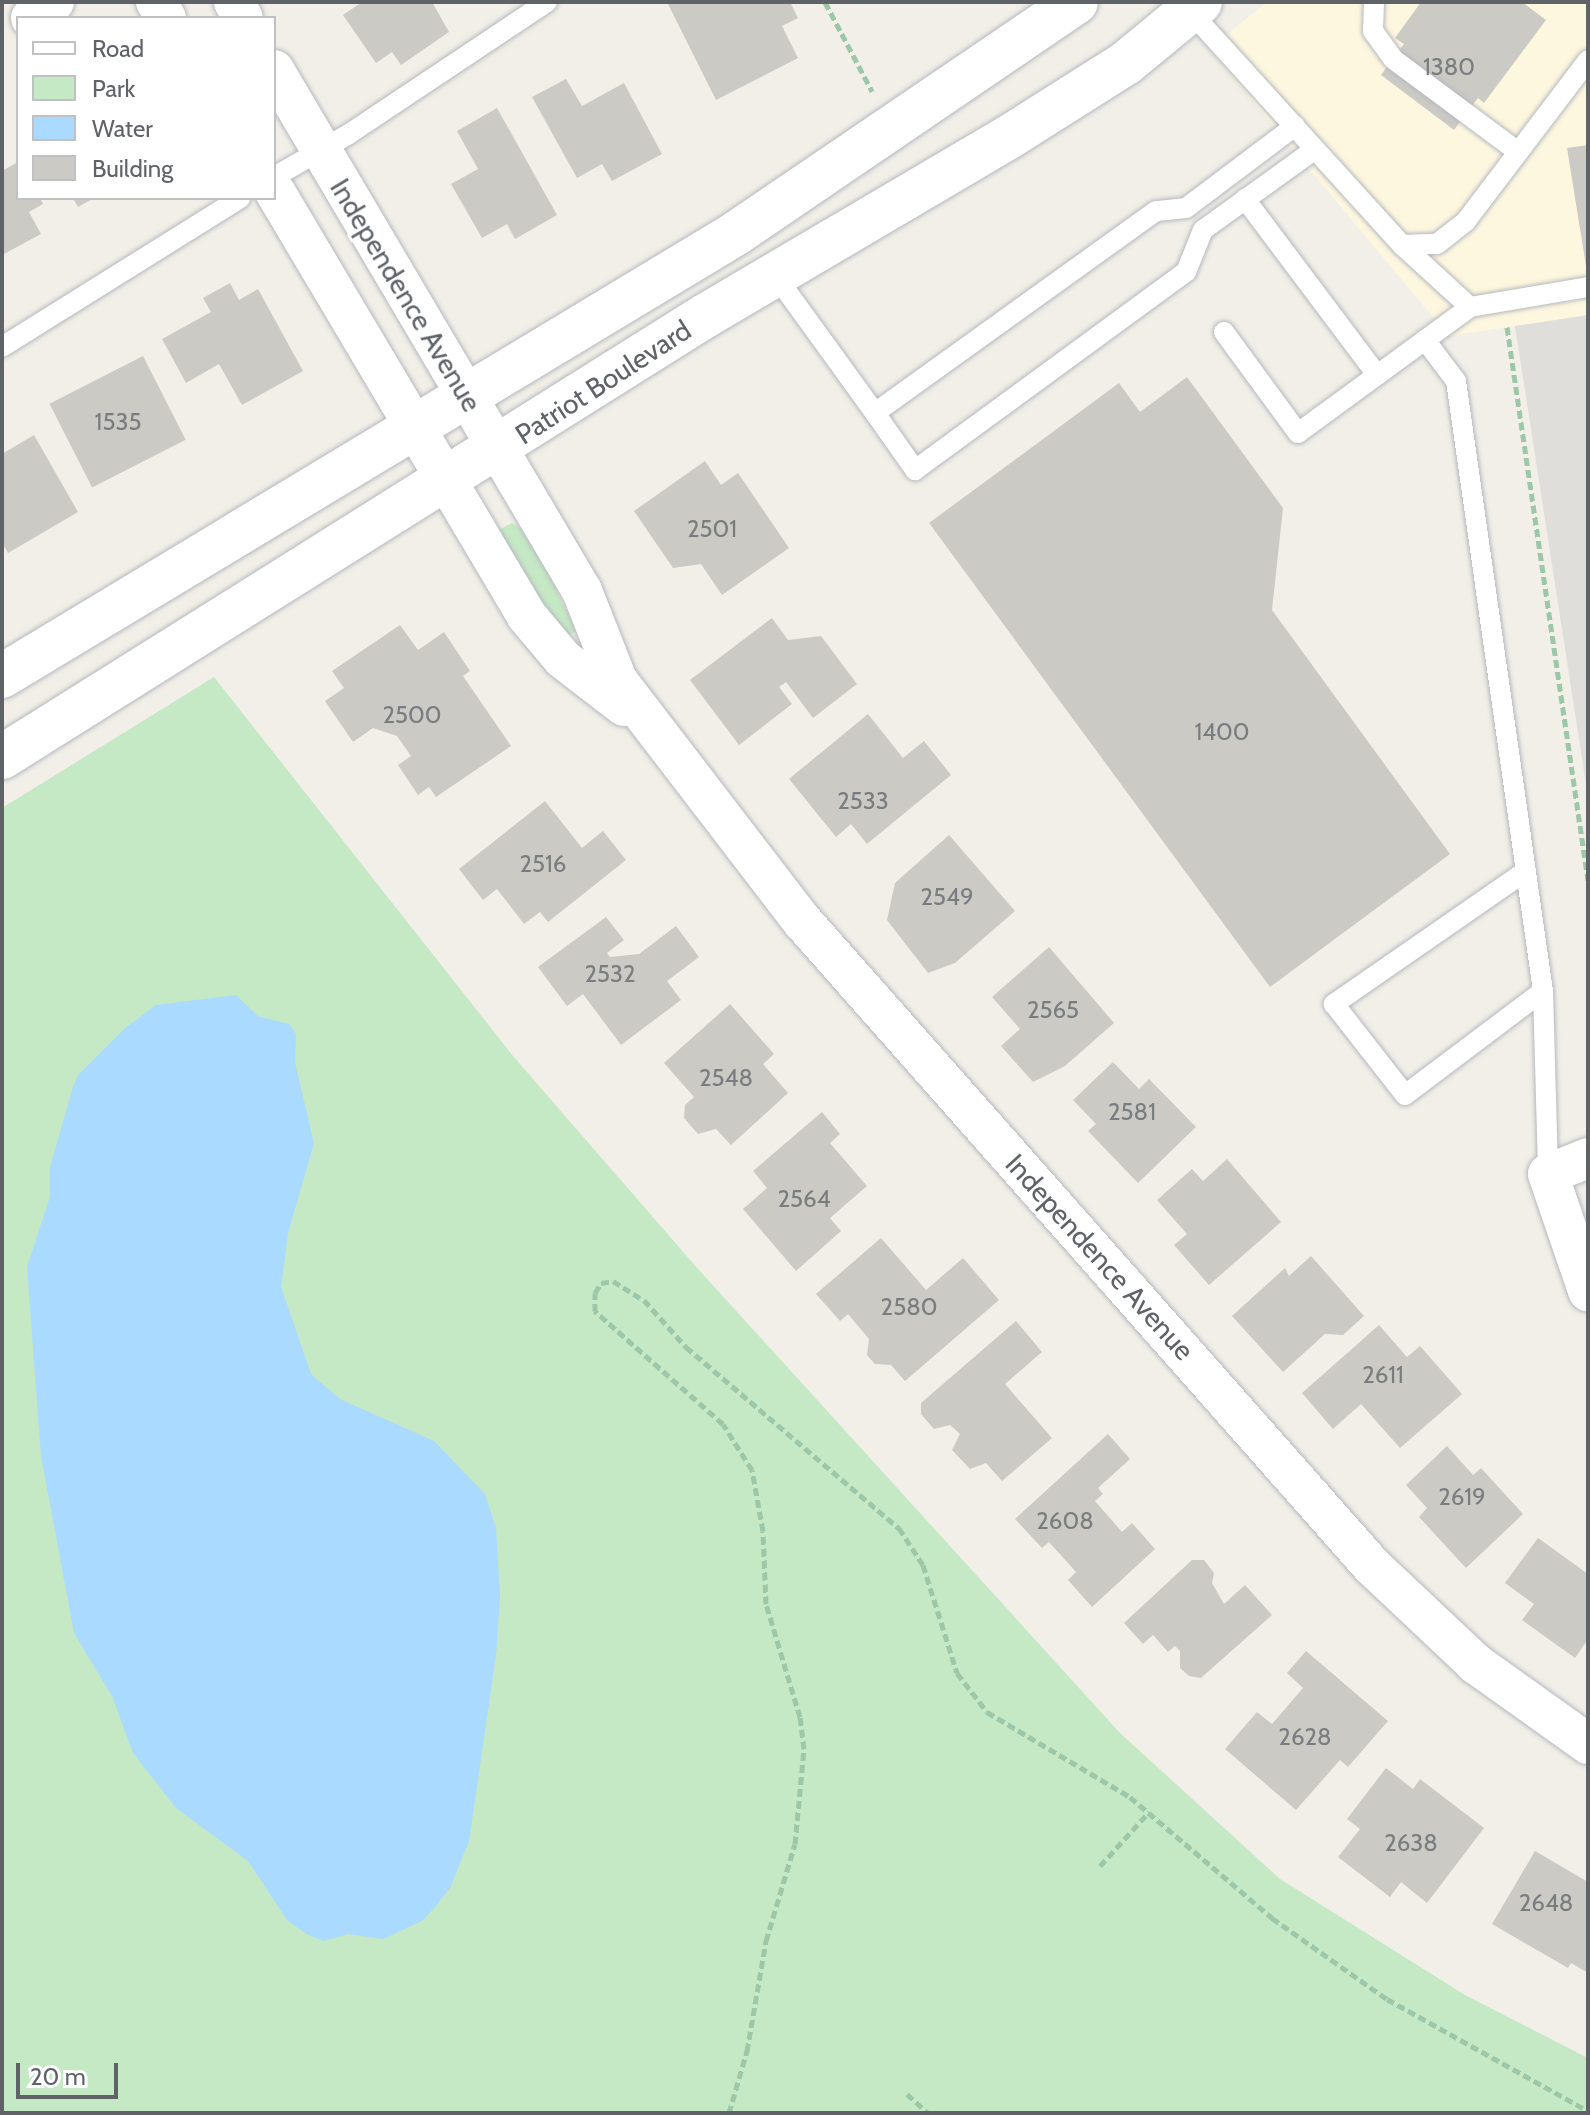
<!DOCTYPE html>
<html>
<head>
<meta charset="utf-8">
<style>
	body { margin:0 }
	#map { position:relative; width:1590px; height:2115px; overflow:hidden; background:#f1efe8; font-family:Cabin,sans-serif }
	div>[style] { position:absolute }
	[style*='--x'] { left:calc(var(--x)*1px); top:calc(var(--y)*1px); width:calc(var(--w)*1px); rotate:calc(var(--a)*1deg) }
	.commercial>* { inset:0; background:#fef7e0 }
	.industrial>* { inset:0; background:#e0deda }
	.green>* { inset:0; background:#c5e8c5 }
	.water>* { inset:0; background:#aadaff }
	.building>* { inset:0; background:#cccac5; transform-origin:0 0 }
	.path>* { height:5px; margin-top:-2.5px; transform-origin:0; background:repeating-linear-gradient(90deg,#9cc7a9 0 8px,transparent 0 12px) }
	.roads { filter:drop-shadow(0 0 2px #b5b8bc) drop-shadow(0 0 2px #b5b8bc) }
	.service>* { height:20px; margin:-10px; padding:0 10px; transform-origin:10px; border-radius:10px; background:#fff }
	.minor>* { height:40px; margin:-20px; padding:0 20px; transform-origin:20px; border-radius:20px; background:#fff }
	.secondary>* { height:44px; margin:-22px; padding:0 22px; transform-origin:22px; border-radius:22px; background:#fff }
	span { translate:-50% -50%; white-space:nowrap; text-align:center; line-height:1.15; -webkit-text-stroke:6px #fff; paint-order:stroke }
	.number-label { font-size:24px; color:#7a7d7f }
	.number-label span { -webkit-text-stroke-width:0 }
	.street-label { font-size:28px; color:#5f6368 }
	.frame { position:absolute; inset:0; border:4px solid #5f6368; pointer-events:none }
	.legend { position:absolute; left:16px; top:16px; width:260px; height:184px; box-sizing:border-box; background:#fff; border:2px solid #bfc1c3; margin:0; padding:10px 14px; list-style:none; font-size:24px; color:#5f6368 }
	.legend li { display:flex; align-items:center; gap:16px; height:40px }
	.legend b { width:40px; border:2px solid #bfc1c3 }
	.scale { position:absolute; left:16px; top:2063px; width:102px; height:36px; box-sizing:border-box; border:4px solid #5f6368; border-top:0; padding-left:10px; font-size:24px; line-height:28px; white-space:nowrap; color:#5f6368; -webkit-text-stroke:6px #fff; paint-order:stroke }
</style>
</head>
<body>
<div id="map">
	<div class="commercial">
		<div style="clip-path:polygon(1267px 2px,1588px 2px,1588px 315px,1449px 336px,1209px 49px)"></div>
	</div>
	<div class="industrial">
		<div style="clip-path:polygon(1588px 315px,1588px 797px,1515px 326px)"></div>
	</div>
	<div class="green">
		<div style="clip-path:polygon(512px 523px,520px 528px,547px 571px,576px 631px,559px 641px,494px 532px)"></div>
		<div style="clip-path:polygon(214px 677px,513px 1056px,698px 1269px,1120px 1733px,1280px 1879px,1465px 1995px,1588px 2058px,1588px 2113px,2px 2113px,2px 808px)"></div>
	</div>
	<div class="water">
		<div style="clip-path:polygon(236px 995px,258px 1016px,289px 1024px,296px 1034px,295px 1063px,314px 1143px,288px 1233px,281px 1287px,311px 1374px,340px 1399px,434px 1441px,485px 1494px,496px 1528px,500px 1596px,496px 1655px,469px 1841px,450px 1888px,436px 1906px,422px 1921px,383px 1939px,348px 1934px,324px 1941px,308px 1935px,287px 1920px,248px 1861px,176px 1808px,133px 1753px,112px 1696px,74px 1633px,41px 1456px,27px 1267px,50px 1197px,50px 1167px,73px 1087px,78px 1075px,124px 1029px,156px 1005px)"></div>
	</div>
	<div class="building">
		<div style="clip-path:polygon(362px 2px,432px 2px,449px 32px,401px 65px,392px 52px,376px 63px,343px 15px)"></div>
		<div style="clip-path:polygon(667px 2px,790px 2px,798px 18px,782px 26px,798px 58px,716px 100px)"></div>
		<div style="clip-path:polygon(1421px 2px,1522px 2px,1546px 20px,1484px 103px,1478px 98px,1454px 130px,1381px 75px,1404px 44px,1395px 38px)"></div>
		<div style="clip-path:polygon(566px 79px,582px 106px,624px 83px,662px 154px,612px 181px,602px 164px,577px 178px,532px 97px)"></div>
		<div style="clip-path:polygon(497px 108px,557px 215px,515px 239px,507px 224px,482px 238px,451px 184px,478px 169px,457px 131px)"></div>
		<div style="clip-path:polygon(1588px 145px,1588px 266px,1586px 266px,1567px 148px)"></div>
		<div style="clip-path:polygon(18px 162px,18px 198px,40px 198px,43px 204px,29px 212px,41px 234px,2px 255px,2px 171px)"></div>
		<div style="clip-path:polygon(73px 198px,94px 198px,78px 207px)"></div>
		<div style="clip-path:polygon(230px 283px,239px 300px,258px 289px,303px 371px,242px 405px,219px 364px,186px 383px,162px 339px,211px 312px,203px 298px)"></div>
		<div style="left:143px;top:356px;width:94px;height:105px;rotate:63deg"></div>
		<div style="clip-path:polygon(1187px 377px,1283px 508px,1272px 610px,1450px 854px,1270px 987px,929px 523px,1119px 383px,1140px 412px)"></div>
		<div style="clip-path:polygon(34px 435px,78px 512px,8px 553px,2px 543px,2px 454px)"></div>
		<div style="clip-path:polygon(705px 461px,721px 485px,738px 473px,789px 548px,722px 595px,701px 564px,673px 568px,634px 511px)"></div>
		<div style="clip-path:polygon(772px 618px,788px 640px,821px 636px,857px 684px,813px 718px,786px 682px,779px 687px,792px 704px,739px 745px,690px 680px)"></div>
		<div style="clip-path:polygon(400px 625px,418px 650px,444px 632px,470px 671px,463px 676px,511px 746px,436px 797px,429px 787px,418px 795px,398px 765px,411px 756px,397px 736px,373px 728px,353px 742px,325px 701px,344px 688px,332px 671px)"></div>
		<div style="clip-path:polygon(868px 714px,903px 758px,924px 741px,951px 775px,867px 844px,851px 824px,836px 837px,789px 779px)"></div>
		<div style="clip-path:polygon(545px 801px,582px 848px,603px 831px,626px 860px,548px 922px,540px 912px,524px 924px,497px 889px,483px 900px,459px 869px)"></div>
		<div style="clip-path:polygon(949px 835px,1015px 911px,955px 963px,928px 973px,887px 920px,895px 883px)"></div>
		<div style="clip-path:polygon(606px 917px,624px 940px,607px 953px,610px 957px,639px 954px,676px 926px,699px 957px,667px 981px,681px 1000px,621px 1045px,583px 994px,567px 1006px,538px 967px)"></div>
		<div style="clip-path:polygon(1049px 947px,1114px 1023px,1065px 1066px,1033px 1082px,1001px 1046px,1020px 1029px,992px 997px)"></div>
		<div style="clip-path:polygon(730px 1004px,774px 1054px,763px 1064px,788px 1093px,731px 1145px,716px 1129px,698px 1134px,684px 1118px,685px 1105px,694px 1097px,664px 1063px)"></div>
		<div style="clip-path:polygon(1113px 1062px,1139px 1089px,1149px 1079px,1196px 1127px,1138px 1183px,1088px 1131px,1096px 1124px,1073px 1100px)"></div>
		<div style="clip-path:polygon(822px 1112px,840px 1134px,830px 1143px,867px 1186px,830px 1218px,841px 1231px,796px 1271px,743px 1209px,767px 1188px,753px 1171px)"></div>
		<div style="clip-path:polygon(1227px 1159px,1281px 1222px,1209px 1285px,1174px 1245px,1187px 1234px,1157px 1200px,1192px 1169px,1203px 1181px)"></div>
		<div style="clip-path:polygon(881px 1238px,926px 1290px,963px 1258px,999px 1300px,905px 1381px,891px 1365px,875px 1364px,867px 1355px,869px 1339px,848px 1314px,840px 1321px,816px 1294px)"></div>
		<div style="clip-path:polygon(1311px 1256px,1364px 1316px,1343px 1335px,1325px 1334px,1283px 1372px,1232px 1316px,1285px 1268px,1289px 1276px)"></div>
		<div style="clip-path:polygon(1016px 1321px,1042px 1352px,1005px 1384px,1052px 1438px,1002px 1481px,986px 1463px,970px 1469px,952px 1450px,960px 1434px,950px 1425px,934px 1429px,921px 1414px,921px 1403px)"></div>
		<div style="clip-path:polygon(1379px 1325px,1407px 1357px,1420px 1346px,1462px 1394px,1400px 1448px,1361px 1404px,1333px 1429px,1302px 1393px)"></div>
		<div style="clip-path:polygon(1108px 1434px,1130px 1459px,1098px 1488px,1103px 1494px,1095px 1501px,1122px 1532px,1132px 1523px,1155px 1549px,1092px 1607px,1068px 1580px,1076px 1572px,1049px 1542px,1042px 1548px,1015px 1519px)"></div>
		<div style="clip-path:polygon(1447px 1446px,1473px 1475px,1481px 1468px,1523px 1514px,1466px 1568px,1419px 1517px,1427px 1508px,1406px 1485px)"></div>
		<div style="clip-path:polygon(1538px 1538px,1588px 1574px,1588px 1639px,1575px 1658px,1522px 1620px,1534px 1604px,1505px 1583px)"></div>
		<div style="clip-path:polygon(1192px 1560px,1204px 1560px,1214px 1573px,1212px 1583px,1224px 1604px,1245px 1585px,1272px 1615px,1201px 1678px,1189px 1676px,1180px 1668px,1180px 1651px,1175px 1646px,1168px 1652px,1153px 1635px,1143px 1644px,1124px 1623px)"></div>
		<div style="clip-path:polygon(1306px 1651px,1388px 1721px,1348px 1767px,1340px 1760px,1296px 1810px,1225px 1749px,1257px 1712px,1272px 1724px,1303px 1688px,1287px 1673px)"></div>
		<div style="clip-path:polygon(1386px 1768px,1413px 1789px,1420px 1779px,1484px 1828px,1427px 1903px,1401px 1882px,1390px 1897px,1338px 1857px,1360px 1829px,1347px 1819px)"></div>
		<div style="clip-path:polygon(1535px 1851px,1588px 1882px,1588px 1973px,1571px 1963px,1568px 1968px,1492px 1924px)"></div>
	</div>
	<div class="path">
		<div style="--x:825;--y:2;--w:101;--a:62.2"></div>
		<div style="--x:1507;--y:327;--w:559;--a:81.67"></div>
		<div style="--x:1100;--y:1866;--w:73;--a:-47.8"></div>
		<div style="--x:907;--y:2094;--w:28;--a:42"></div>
		<div style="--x:729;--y:2113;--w:65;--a:-73.8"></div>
		<div style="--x:747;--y:2051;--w:112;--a:-80.2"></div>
		<div style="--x:766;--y:1941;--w:101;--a:-73.4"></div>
		<div style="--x:795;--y:1844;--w:95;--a:-84.6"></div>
		<div style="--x:804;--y:1749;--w:32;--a:-97"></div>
		<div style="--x:800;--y:1717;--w:118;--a:-106.7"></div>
		<div style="--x:766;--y:1604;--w:73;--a:-92.4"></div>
		<div style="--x:763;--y:1531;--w:62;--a:-100.2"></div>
		<div style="--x:752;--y:1470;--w:54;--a:-122.2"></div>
		<div style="--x:723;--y:1424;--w:171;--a:-138.6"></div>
		<div style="--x:595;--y:1311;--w:18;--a:-90"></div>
		<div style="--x:595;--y:1293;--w:12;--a:-59"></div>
		<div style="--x:601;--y:1283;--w:12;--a:-9"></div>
		<div style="--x:613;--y:1281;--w:36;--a:32"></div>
		<div style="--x:644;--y:1300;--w:63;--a:48.2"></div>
		<div style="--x:686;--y:1347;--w:280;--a:40.4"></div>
		<div style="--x:899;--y:1528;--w:44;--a:57"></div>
		<div style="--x:923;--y:1565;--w:113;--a:72.5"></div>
		<div style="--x:957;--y:1673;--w:49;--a:52.4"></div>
		<div style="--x:987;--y:1712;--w:166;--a:30.7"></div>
		<div style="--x:1130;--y:1797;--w:187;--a:40.4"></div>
		<div style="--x:1272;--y:1918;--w:141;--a:35.2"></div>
		<div style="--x:1387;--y:1999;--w:230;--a:29.1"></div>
	</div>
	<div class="roads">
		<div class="service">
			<div style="--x:1374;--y:2;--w:29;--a:92"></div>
			<div style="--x:1373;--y:31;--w:34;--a:54"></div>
			<div style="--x:1393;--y:59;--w:156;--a:36.6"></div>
			<div style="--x:1187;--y:8;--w:320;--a:47.8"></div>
			<div style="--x:1402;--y:245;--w:35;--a:-2"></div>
			<div style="--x:1437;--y:244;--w:37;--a:-38"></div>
			<div style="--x:1466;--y:221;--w:202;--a:-52.8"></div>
			<div style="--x:1295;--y:126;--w:136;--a:143"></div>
			<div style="--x:1186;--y:208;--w:30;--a:174"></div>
			<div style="--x:1156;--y:211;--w:346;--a:144.3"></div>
			<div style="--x:875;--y:413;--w:70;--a:54.9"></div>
			<div style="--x:915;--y:470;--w:336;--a:-36.2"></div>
			<div style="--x:1186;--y:272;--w:45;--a:-68"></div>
			<div style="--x:1203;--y:230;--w:137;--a:-35.8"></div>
			<div style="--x:274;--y:177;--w:86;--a:-29.8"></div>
			<div style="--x:349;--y:134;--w:238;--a:-33.7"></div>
			<div style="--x:1245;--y:199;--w:220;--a:53.1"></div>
			<div style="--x:1402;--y:245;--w:92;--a:42.4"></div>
			<div style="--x:1470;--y:307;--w:120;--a:-9.6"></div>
			<div style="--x:775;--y:275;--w:170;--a:54.1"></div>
			<div style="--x:1224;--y:332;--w:125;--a:53.8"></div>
			<div style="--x:1298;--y:433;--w:213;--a:-36.2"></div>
			<div style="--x:1425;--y:340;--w:51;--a:52.9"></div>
			<div style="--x:1456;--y:381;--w:616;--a:81.88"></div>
			<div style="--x:1543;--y:991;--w:183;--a:88.4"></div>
			<div style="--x:2;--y:347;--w:281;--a:-32"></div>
			<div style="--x:1526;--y:871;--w:234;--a:145.3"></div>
			<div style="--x:1334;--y:1004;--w:115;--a:52"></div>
			<div style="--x:1405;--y:1095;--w:173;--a:-37"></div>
		</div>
		<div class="minor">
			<div style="--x:156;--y:2;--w:19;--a:58"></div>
			<div style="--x:234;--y:2;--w:18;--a:61"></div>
			<div style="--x:31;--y:18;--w:28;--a:-35"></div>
			<div style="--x:274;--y:70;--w:605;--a:59.41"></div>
			<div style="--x:582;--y:591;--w:96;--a:68.5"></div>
			<div style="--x:617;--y:680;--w:305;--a:52.5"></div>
			<div style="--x:803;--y:922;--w:859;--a:48.54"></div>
			<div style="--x:1372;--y:1566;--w:143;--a:43.3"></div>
			<div style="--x:1476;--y:1664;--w:138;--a:35.5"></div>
			<div style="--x:274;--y:190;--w:494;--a:59.3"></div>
			<div style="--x:526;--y:615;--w:57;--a:49.9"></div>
			<div style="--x:563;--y:659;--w:77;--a:37.6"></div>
			<div style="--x:1588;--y:1158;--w:43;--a:158.2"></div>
			<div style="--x:1548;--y:1174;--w:124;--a:71.1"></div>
		</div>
		<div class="secondary">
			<div style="--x:2;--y:676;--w:856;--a:-31.09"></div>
			<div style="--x:735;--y:234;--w:412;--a:-34.2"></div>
			<div style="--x:2;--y:757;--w:830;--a:-32.1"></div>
			<div style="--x:705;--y:316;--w:353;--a:-30.5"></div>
			<div style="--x:1009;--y:137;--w:138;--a:-32.3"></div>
			<div style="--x:1126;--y:63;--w:96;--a:-39.5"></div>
		</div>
	</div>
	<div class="number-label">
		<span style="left:1449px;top:67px">1380</span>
		<span style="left:118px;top:422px">1535</span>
		<span style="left:712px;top:529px">2501</span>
		<span style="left:412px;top:715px">2500</span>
		<span style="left:1222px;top:732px">1400</span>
		<span style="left:863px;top:801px">2533</span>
		<span style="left:543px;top:864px">2516</span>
		<span style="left:947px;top:897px">2549</span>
		<span style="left:610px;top:974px">2532</span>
		<span style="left:1053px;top:1010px">2565</span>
		<span style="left:726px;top:1078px">2548</span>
		<span style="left:1132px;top:1112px">2581</span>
		<span style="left:804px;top:1199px">2564</span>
		<span style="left:909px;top:1307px">2580</span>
		<span style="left:1383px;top:1375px">2611</span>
		<span style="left:1462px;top:1497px">2619</span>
		<span style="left:1065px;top:1521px">2608</span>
		<span style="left:1305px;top:1737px">2628</span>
		<span style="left:1411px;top:1843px">2638</span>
		<span style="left:1546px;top:1903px">2648</span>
	</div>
	<div class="street-label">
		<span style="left:406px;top:295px;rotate:59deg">Independence Avenue</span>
		<span style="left:603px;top:382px;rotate:-33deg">Patriot Boulevard</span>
		<span style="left:1100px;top:1257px;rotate:48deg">Independence Avenue</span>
	</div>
	<div class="frame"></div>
	<ul class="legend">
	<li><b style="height:10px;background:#fff"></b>Road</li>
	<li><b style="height:22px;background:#c5e8c5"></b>Park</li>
	<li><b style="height:22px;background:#aadaff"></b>Water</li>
	<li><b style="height:22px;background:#cccac5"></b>Building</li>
	</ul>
	<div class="scale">20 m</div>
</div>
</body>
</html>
